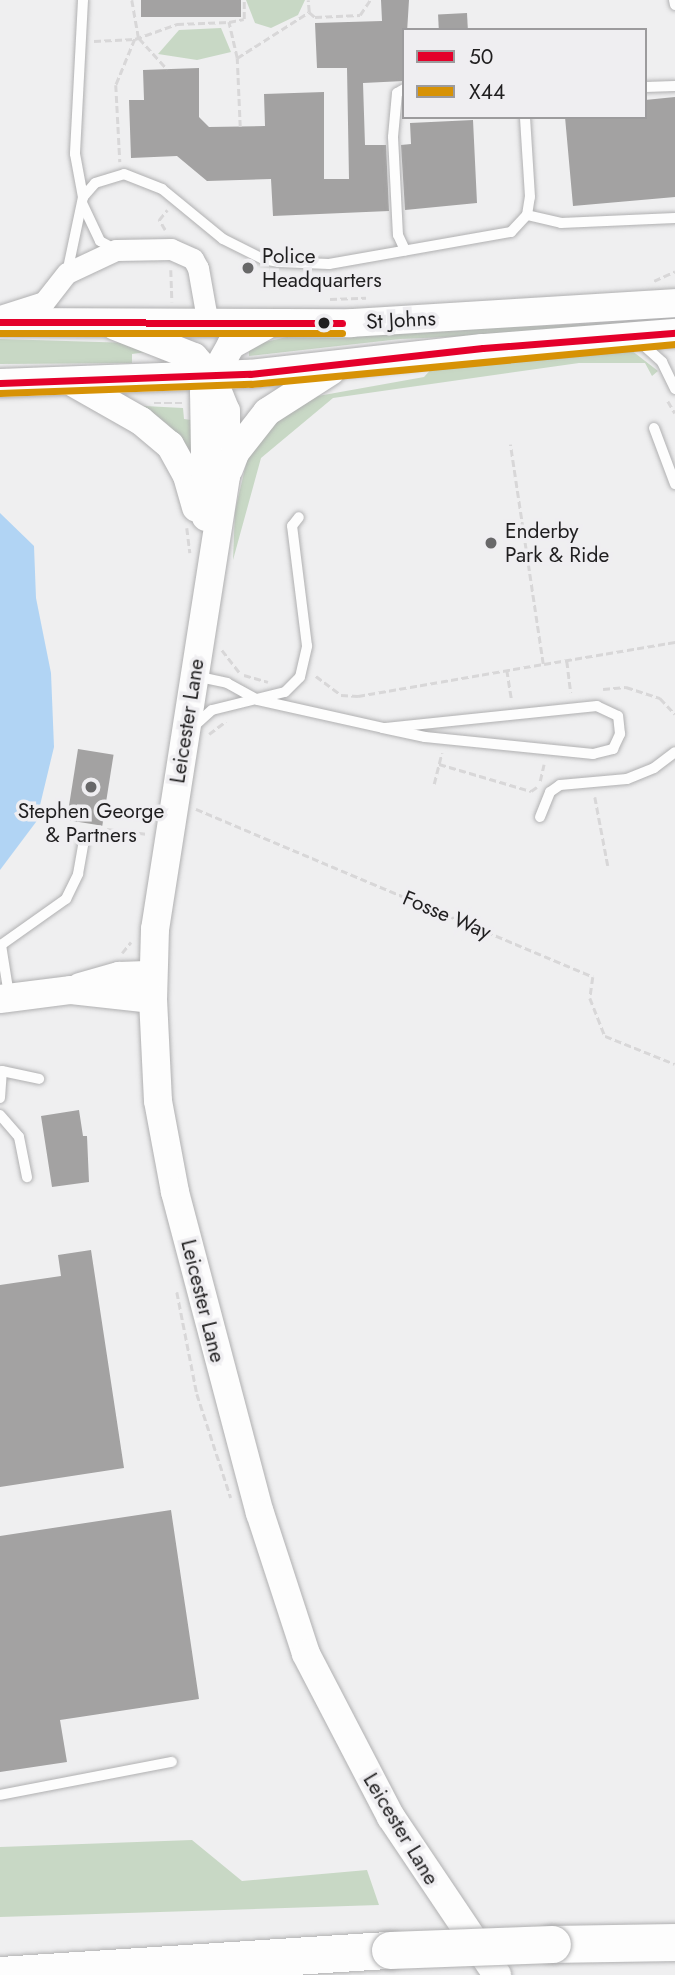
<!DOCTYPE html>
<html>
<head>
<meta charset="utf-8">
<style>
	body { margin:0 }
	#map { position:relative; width:675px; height:1975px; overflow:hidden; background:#efeff0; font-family:Jost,sans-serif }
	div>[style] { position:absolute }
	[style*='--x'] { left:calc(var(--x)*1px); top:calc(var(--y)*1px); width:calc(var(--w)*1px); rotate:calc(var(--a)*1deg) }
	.green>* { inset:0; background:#c8d8c5 }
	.water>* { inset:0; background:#b1d4f4 }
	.building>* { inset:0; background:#a3a2a2; transform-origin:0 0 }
	.path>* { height:2.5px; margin-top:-1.25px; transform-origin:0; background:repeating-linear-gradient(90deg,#d8d7d8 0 7px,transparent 0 10.5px) }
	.roads { filter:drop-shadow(0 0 2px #b0b0b1) drop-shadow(0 0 2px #b0b0b1) }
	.lane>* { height:10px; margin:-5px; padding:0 5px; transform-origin:5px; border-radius:5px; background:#fdfdfd }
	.street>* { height:21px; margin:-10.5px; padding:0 10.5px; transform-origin:10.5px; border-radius:10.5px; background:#fdfdfd }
	.secondary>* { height:28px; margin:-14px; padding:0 14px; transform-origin:14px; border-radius:14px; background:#fdfdfd }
	.highway>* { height:37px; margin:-18.5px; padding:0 18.5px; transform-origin:18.5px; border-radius:18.5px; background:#fdfdfd }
	.bridges { filter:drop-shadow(0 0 2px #b0b0b1) drop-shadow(0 0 2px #b0b0b1) }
	.highway-bridge>* { height:37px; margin:-18.5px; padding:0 18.5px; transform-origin:18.5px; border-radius:18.5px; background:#fdfdfd }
	.bus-1>* { height:7px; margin:-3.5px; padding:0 3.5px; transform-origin:3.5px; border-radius:3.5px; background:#e4002b }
	.bus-2>* { height:7px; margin:-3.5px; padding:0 3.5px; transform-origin:3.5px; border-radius:3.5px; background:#d79205 }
	.dots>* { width:19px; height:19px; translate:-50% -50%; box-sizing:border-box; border:4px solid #efeef1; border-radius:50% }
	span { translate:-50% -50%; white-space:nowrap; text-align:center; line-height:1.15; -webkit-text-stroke:7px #efeef1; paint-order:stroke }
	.poi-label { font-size:21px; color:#201f20 }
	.left { translate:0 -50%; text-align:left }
	.street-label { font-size:21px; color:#201f20 }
	.legend { position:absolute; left:402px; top:28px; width:245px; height:91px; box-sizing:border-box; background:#efeef1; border:2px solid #9c9b9d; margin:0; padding:9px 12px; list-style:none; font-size:21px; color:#201f20 }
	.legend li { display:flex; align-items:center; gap:14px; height:35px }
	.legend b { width:35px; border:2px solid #9c9b9d }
</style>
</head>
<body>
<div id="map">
	<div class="green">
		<div style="clip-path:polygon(246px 0,305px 0,298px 15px,271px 28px,255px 23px)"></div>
		<div style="clip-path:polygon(221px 28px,231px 52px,197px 60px,158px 54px,179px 30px)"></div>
		<div style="clip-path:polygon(636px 322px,637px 329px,400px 339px,249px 356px,249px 350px,261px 343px,291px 336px)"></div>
		<div style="clip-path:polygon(0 339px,132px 343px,154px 351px,132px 354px,132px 363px,0 364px)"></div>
		<div style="clip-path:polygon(631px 350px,658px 371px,652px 376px,645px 363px,579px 363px,333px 398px,261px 458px,233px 560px,235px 511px,247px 460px,274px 423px,318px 396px,424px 377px,435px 365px)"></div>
		<div style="clip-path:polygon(144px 406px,183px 408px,184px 419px,191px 420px,194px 455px,167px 424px)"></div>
		<div style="clip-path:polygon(192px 1840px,242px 1881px,367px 1870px,379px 1905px,0 1917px,0 1847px)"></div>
	</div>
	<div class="water">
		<div style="clip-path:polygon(0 513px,34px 546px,36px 598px,51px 673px,54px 747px,36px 822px,0 870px)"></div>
	</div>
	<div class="building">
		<div style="left:141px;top:0;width:100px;height:17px"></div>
		<div style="clip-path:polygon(381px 0,409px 0,404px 81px,363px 83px,365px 145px,386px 145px,389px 211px,273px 216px,271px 179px,207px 181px,177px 156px,131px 158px,129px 100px,144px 100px,143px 70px,199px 68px,199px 117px,209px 127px,265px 126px,264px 94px,324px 92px,324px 179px,349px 179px,347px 68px,317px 68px,315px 23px,382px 21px)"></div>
		<div style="left:467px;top:13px;width:17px;height:29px;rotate:87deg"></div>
		<div style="clip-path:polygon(675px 97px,675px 197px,573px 206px,565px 117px,645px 117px,645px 100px)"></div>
		<div style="clip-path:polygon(473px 120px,477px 203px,405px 210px,401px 145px,411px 144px,410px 123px)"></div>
		<div style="left:78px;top:749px;width:36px;height:72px;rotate:9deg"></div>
		<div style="clip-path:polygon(79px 1110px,83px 1136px,87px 1136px,89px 1182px,52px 1187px,41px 1116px)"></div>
		<div style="clip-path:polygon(91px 1250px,124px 1468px,0 1487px,0 1285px,61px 1276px,58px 1255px)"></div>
		<div style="clip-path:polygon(171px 1510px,199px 1699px,60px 1720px,67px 1762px,0 1772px,0 1536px)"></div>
	</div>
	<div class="path">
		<div style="--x:132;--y:0;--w:39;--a:80"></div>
		<div style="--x:139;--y:38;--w:42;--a:47.9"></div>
		<div style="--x:309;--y:12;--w:8;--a:40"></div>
		<div style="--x:315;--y:17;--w:45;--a:-2.5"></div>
		<div style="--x:360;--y:15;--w:18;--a:-56"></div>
		<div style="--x:135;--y:39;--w:45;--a:-19.7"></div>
		<div style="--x:177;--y:24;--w:52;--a:-2.2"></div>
		<div style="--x:94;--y:41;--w:41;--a:-2.8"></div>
		<div style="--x:135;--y:39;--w:50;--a:112.4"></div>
		<div style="--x:116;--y:85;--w:77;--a:87"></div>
		<div style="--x:237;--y:58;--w:37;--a:-103"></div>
		<div style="--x:229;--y:22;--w:15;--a:-11"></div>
		<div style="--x:244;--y:19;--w:19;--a:-90"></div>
		<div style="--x:240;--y:127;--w:69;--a:-92.5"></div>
		<div style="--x:237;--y:58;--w:85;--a:-32.6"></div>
		<div style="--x:309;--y:12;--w:12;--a:-95"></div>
		<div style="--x:165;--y:230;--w:12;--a:-121"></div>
		<div style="--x:159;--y:220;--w:13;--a:-51"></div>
		<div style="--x:171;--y:270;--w:32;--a:88"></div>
		<div style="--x:654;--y:281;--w:23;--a:-25"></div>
		<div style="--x:330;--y:299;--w:36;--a:-2"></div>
		<div style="--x:668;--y:401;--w:14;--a:60"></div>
		<div style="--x:154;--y:403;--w:28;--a:0"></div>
		<div style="--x:187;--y:528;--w:25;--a:83"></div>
		<div style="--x:222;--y:650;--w:28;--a:52"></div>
		<div style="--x:567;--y:661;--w:32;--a:83"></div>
		<div style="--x:544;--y:664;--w:133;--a:-9.5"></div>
		<div style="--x:507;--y:670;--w:31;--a:81"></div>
		<div style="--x:244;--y:675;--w:25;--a:16"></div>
		<div style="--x:316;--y:676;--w:31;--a:37"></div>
		<div style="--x:341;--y:695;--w:17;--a:3"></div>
		<div style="--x:358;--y:696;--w:188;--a:-9.8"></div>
		<div style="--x:543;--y:664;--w:222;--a:-98.5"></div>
		<div style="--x:603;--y:689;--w:23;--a:-5"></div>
		<div style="--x:626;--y:687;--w:36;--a:18"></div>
		<div style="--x:660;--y:698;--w:22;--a:47"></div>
		<div style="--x:209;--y:734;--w:21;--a:-37"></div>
		<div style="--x:439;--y:764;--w:96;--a:16.4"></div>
		<div style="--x:531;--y:791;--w:7;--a:-34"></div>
		<div style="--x:540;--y:781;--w:17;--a:-77"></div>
		<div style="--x:434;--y:784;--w:32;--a:-76"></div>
		<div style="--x:595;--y:797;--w:70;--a:79.3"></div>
		<div style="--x:196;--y:809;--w:431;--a:22.9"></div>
		<div style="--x:593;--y:977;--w:21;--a:98"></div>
		<div style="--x:590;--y:998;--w:41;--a:68.5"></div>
		<div style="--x:605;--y:1036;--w:75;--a:21.8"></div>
		<div style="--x:107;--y:829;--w:39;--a:7"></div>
		<div style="--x:122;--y:953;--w:14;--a:-51"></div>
		<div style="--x:177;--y:1292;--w:104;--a:78.9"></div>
		<div style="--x:197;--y:1394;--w:109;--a:71.9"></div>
	</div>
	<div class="roads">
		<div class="lane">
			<div style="--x:83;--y:0;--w:154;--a:93"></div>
			<div style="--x:75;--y:154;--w:44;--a:79.5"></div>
			<div style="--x:674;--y:0;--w:5;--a:79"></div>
			<div style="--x:645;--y:87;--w:30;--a:-2"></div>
			<div style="--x:404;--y:89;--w:8;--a:150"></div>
			<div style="--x:397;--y:93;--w:44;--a:95.2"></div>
			<div style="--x:393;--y:137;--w:98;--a:87.1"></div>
			<div style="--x:398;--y:235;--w:17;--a:65"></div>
			<div style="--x:82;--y:203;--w:42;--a:64.7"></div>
			<div style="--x:100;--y:241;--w:18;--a:29"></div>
			<div style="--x:527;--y:215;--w:35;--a:13"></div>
			<div style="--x:561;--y:223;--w:114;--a:-2.5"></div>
			<div style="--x:67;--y:273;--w:78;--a:-78.1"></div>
			<div style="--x:83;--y:197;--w:18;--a:-49"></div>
			<div style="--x:95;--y:183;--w:30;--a:-17"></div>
			<div style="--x:124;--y:174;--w:41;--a:21.5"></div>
			<div style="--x:162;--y:189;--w:79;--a:39.3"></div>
			<div style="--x:223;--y:239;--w:45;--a:26.6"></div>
			<div style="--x:263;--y:259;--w:16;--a:11"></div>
			<div style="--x:279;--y:262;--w:50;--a:2.3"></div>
			<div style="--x:329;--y:264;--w:185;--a:-10"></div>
			<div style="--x:511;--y:232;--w:23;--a:-47"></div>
			<div style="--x:527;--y:215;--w:18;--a:-81"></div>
			<div style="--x:530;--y:197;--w:80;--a:-93.6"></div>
			<div style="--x:640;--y:342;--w:30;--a:42"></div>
			<div style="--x:662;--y:362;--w:30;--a:64"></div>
			<div style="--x:654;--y:428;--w:60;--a:69.4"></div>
			<div style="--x:195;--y:676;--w:33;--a:12"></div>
			<div style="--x:227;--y:683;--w:35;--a:29"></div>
			<div style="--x:258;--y:700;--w:128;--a:12.6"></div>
			<div style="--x:383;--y:728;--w:43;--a:12.1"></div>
			<div style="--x:425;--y:737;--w:169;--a:5.8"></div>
			<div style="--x:593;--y:754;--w:21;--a:-14"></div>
			<div style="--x:613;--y:749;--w:17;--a:-65"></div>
			<div style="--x:620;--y:734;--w:18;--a:-96"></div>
			<div style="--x:618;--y:716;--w:23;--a:-155"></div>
			<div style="--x:597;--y:706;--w:215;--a:174.1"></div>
			<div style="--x:193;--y:727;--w:25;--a:-42"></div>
			<div style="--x:212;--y:710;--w:75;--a:-13.9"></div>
			<div style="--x:285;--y:692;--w:21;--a:-45"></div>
			<div style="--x:300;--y:677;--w:32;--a:-77"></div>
			<div style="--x:307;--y:646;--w:121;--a:-97.1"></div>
			<div style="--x:292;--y:526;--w:11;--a:-52"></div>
			<div style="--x:540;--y:817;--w:27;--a:-68"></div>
			<div style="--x:550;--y:792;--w:12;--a:-35"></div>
			<div style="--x:560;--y:785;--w:67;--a:-5.1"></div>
			<div style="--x:627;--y:779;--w:29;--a:-22"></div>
			<div style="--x:654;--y:768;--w:26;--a:-37"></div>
			<div style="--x:9;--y:995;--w:51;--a:-99.1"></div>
			<div style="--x:1;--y:945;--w:80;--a:-35.3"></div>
			<div style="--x:66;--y:899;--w:28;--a:-64"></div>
			<div style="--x:78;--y:874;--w:35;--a:-80"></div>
			<div style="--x:0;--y:1098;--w:27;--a:-86"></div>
			<div style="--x:2;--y:1071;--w:38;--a:12"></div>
			<div style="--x:0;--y:1115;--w:29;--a:49"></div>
			<div style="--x:19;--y:1137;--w:41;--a:78.7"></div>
			<div style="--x:0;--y:1795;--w:175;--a:-10.9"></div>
		</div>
		<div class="street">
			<div style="--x:0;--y:316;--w:46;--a:-17.7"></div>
			<div style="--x:44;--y:302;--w:37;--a:-52"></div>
			<div style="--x:67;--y:273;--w:54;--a:-25.1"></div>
			<div style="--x:116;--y:250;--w:55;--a:-1"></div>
			<div style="--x:171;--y:249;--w:24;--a:24"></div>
			<div style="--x:193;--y:259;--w:10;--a:61"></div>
			<div style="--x:198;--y:268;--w:57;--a:79.9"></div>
		</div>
		<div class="secondary">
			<div style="--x:0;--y:322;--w:351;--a:0.2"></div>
			<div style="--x:351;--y:323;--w:325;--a:-3.5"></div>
			<div style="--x:115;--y:326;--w:85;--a:21.4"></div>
			<div style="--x:194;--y:357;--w:27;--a:48"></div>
			<div style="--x:212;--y:377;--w:37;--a:68"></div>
			<div style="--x:226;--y:411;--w:65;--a:90"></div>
			<div style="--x:226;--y:476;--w:459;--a:98.9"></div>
			<div style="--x:155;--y:929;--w:70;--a:91.6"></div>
			<div style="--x:153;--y:999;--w:102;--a:87.2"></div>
			<div style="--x:158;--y:1101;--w:93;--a:79.4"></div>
			<div style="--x:175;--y:1192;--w:332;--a:75.2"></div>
			<div style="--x:260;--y:1513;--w:148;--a:71.9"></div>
			<div style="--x:306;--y:1654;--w:184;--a:62.5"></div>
			<div style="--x:391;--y:1817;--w:190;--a:56.1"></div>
			<div style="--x:0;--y:383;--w:250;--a:-2.1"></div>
			<div style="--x:250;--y:374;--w:234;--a:-6.4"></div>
			<div style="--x:483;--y:348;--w:193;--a:-4.5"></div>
			<div style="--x:74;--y:383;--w:77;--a:29.6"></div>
			<div style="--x:141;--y:421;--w:38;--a:40"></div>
			<div style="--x:170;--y:445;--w:35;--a:61"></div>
			<div style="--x:187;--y:476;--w:33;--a:74"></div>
			<div style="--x:229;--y:469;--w:17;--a:-69"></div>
			<div style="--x:235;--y:453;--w:52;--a:-52"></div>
			<div style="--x:267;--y:412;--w:76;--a:-32.6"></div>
			<div style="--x:206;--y:517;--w:124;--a:-90.9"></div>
			<div style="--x:204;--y:393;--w:55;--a:-60.6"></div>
			<div style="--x:231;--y:345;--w:39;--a:-29"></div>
			<div style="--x:80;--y:987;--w:41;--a:-15.8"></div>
			<div style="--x:119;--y:976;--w:34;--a:-2"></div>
			<div style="--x:0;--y:999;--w:72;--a:-7.2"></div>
			<div style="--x:71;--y:990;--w:82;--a:6.3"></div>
		</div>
		<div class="highway">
			<div style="--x:552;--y:1944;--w:123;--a:-0.9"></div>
			<div style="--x:0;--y:1975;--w:391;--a:-3.7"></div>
		</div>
	</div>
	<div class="bridges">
		<div class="highway-bridge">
			<div style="--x:390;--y:1950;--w:162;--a:-2.1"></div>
		</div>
	</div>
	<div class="bus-1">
		<div style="--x:0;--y:322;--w:342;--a:0.2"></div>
		<div style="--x:0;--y:383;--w:250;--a:-2.1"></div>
		<div style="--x:250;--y:374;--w:234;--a:-6.4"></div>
		<div style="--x:483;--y:348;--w:193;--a:-4.5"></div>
	</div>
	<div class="bus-2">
		<div style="--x:0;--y:333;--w:342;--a:0"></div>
		<div style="--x:0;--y:393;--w:251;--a:-2.1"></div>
		<div style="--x:251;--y:384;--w:426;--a:-5.4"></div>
	</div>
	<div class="dots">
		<div style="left:248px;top:268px;background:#686869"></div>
		<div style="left:324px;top:323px;background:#201f20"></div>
		<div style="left:491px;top:543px;background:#686869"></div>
		<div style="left:91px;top:787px;background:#686869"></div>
	</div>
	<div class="poi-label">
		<span class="left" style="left:262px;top:268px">Police<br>Headquarters</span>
		<span class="left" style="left:505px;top:543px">Enderby<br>Park &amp; Ride</span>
		<span style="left:91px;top:823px">Stephen George<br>&amp; Partners</span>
	</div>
	<div class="street-label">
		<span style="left:401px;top:320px;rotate:-3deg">St Johns</span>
		<span style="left:187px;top:721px;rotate:-81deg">Leicester Lane</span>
		<span style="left:447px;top:915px;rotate:23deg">Fosse Way</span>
		<span style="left:203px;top:1301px;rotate:76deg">Leicester Lane</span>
		<span style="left:401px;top:1829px;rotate:59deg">Leicester Lane</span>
	</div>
	<ul class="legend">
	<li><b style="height:9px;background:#e4002b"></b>50</li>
	<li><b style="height:9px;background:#d79205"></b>X44</li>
	</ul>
</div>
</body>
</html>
